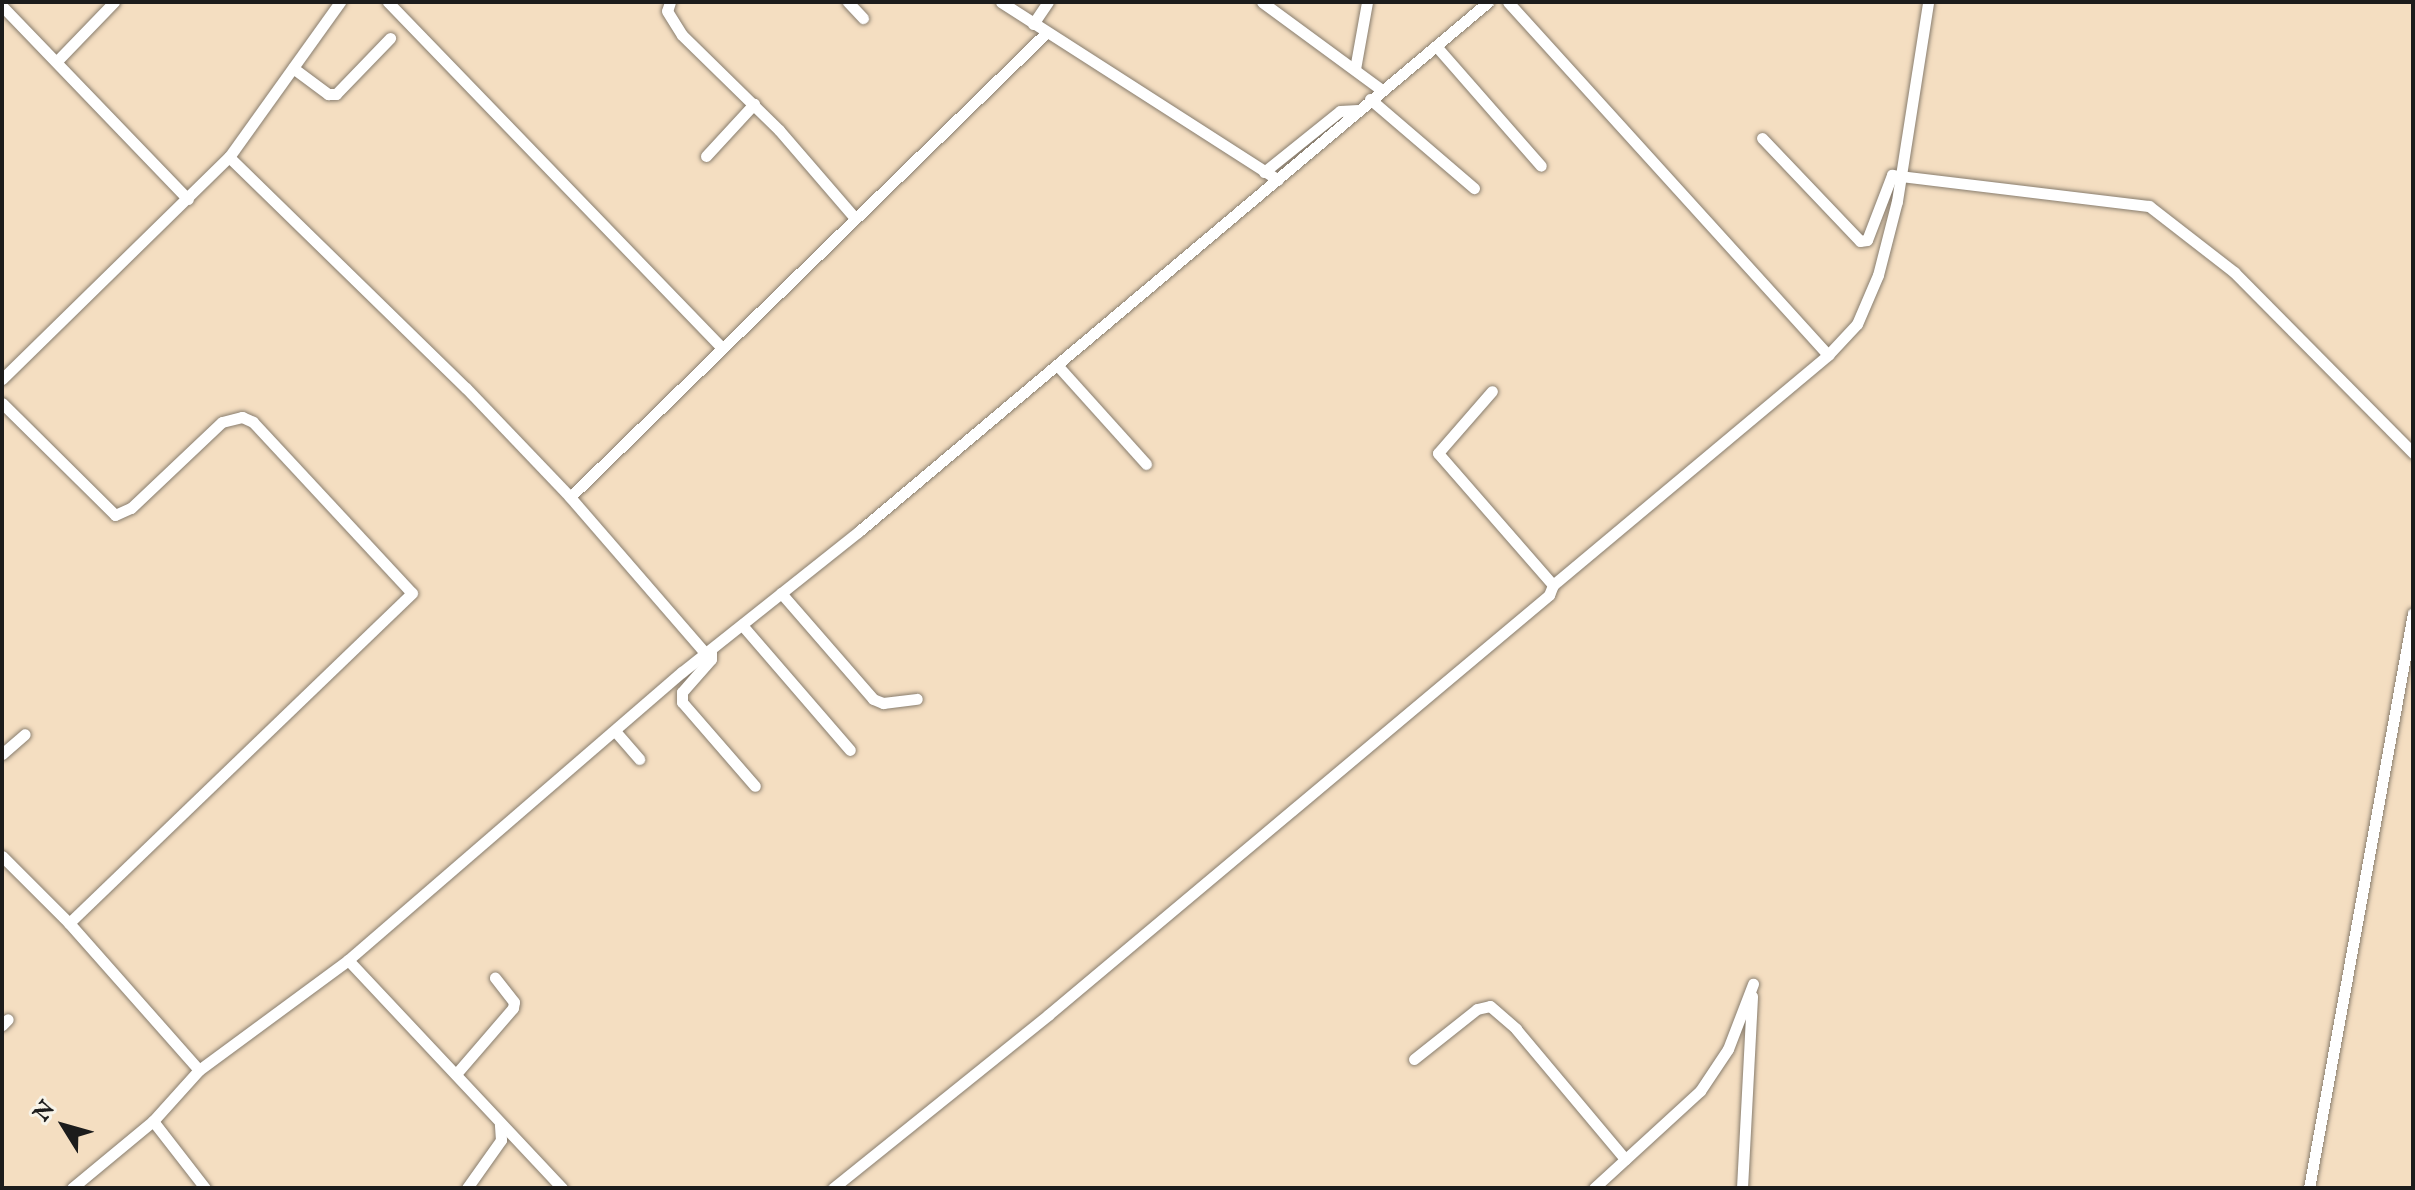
<!DOCTYPE html>
<html>
<head>
<meta charset="utf-8">
<style>
	body { margin:0 }
	#map { position:relative; width:2415px; height:1190px; overflow:hidden; background:#f4dec1; font-family:"IM FELL English",serif }
	div>[style] { position:absolute }
	[style*='--x'] { left:calc(var(--x)*1px); top:calc(var(--y)*1px); width:calc(var(--w)*1px); rotate:calc(var(--a)*1deg) }
	.roads { filter:drop-shadow(0 0 2px #887d6e) drop-shadow(0 0 2px #887d6e) }
	.street>* { height:11px; margin:-5.5px; padding:0 5.5px; transform-origin:5.5px; border-radius:5.5px; background:#fff }
	span { translate:-50% -50%; white-space:nowrap; text-align:center; line-height:1.15; -webkit-text-stroke:6px #f7f3e8; paint-order:stroke }
	.frame { position:absolute; inset:0; border:4px solid #1c1c1c; pointer-events:none }
	.north { position:absolute; left:24px; top:1086px; width:80px; height:80px; -webkit-text-stroke:6px #f7f3e8; paint-order:stroke; rotate:307deg; font-size:22px; font-weight:700; line-height:32px; text-align:center; color:#1c1c1c }
	.north::after { content:''; display:block; margin:auto; width:28px; height:36px; background:#1c1c1c; clip-path:polygon(50% 0,100% 100%,50% 72%,0 100%) }
</style>
</head>
<body>
<div id="map">
	<div class="roads">
		<div class="street">
			<div style="--x:388;--y:2;--w:478;--a:46"></div>
			<div style="--x:670;--y:2;--w:9;--a:108"></div>
			<div style="--x:667;--y:11;--w:28;--a:58"></div>
			<div style="--x:682;--y:35;--w:136;--a:44.4"></div>
			<div style="--x:779;--y:130;--w:115;--a:49.2"></div>
			<div style="--x:848;--y:2;--w:22;--a:47"></div>
			<div style="--x:1001;--y:2;--w:329;--a:32.7"></div>
			<div style="--x:1262;--y:2;--w:149;--a:36.3"></div>
			<div style="--x:1508;--y:2;--w:476;--a:47.8"></div>
			<div style="--x:2;--y:6;--w:268;--a:46.1"></div>
			<div style="--x:1033;--y:24;--w:27;--a:-56"></div>
			<div style="--x:1436;--y:46;--w:159;--a:48.8"></div>
			<div style="--x:57;--y:61;--w:82;--a:-46"></div>
			<div style="--x:293;--y:68;--w:44;--a:36.6"></div>
			<div style="--x:328;--y:94;--w:8;--a:0"></div>
			<div style="--x:336;--y:94;--w:78;--a:-46"></div>
			<div style="--x:1355;--y:69;--w:68;--a:-79.8"></div>
			<div style="--x:1370;--y:99;--w:137;--a:40.6"></div>
			<div style="--x:1762;--y:138;--w:142;--a:46.4"></div>
			<div style="--x:1860;--y:241;--w:7;--a:-8"></div>
			<div style="--x:1867;--y:240;--w:70;--a:-69"></div>
			<div style="--x:1892;--y:175;--w:259;--a:6.9"></div>
			<div style="--x:2149;--y:206;--w:108;--a:37.8"></div>
			<div style="--x:2234;--y:272;--w:255;--a:45.3"></div>
			<div style="--x:706;--y:156;--w:71;--a:-47.3"></div>
			<div style="--x:229;--y:157;--w:331;--a:44.3"></div>
			<div style="--x:466;--y:388;--w:151;--a:46.3"></div>
			<div style="--x:570;--y:497;--w:208;--a:49.1"></div>
			<div style="--x:1264;--y:172;--w:97;--a:-38.8"></div>
			<div style="--x:1340;--y:111;--w:18;--a:-3"></div>
			<div style="--x:1057;--y:365;--w:133;--a:48"></div>
			<div style="--x:2;--y:379;--w:318;--a:-44.4"></div>
			<div style="--x:229;--y:157;--w:191;--a:-54.4"></div>
			<div style="--x:2;--y:403;--w:159;--a:44.7"></div>
			<div style="--x:115;--y:515;--w:17;--a:-24"></div>
			<div style="--x:131;--y:508;--w:125;--a:-43.4"></div>
			<div style="--x:222;--y:422;--w:21;--a:-14"></div>
			<div style="--x:242;--y:417;--w:12;--a:24"></div>
			<div style="--x:253;--y:422;--w:233;--a:47.1"></div>
			<div style="--x:412;--y:593;--w:476;--a:136.1"></div>
			<div style="--x:570;--y:497;--w:665;--a:-44.27"></div>
			<div style="--x:1553;--y:585;--w:359;--a:-39.9"></div>
			<div style="--x:1828;--y:355;--w:42;--a:-46.9"></div>
			<div style="--x:1857;--y:324;--w:53;--a:-66.8"></div>
			<div style="--x:1878;--y:275;--w:76;--a:-75.6"></div>
			<div style="--x:1897;--y:201;--w:201;--a:-81.1"></div>
			<div style="--x:781;--y:593;--w:140;--a:49"></div>
			<div style="--x:873;--y:699;--w:11;--a:22"></div>
			<div style="--x:883;--y:703;--w:34;--a:-7"></div>
			<div style="--x:742;--y:625;--w:165;--a:49.2"></div>
			<div style="--x:711;--y:650;--w:9;--a:90"></div>
			<div style="--x:711;--y:659;--w:44;--a:131.3"></div>
			<div style="--x:682;--y:692;--w:10;--a:90"></div>
			<div style="--x:682;--y:702;--w:111;--a:49"></div>
			<div style="--x:615;--y:731;--w:37;--a:49"></div>
			<div style="--x:2;--y:754;--w:30;--a:-41"></div>
			<div style="--x:2;--y:856;--w:95;--a:45"></div>
			<div style="--x:69;--y:923;--w:196;--a:48.5"></div>
			<div style="--x:348;--y:960;--w:313;--a:46.8"></div>
			<div style="--x:2;--y:1025;--w:8;--a:-45"></div>
			<div style="--x:1414;--y:1059;--w:80;--a:-38.4"></div>
			<div style="--x:1477;--y:1009;--w:13;--a:-13"></div>
			<div style="--x:1490;--y:1006;--w:35;--a:41"></div>
			<div style="--x:1516;--y:1029;--w:170;--a:50"></div>
			<div style="--x:456;--y:1074;--w:87;--a:-49.2"></div>
			<div style="--x:513;--y:1008;--w:6;--a:-81"></div>
			<div style="--x:514;--y:1002;--w:31;--a:-128"></div>
			<div style="--x:72;--y:1188;--w:105;--a:-39.6"></div>
			<div style="--x:205;--y:1188;--w:85;--a:-127.8"></div>
			<div style="--x:153;--y:1121;--w:69;--a:-48"></div>
			<div style="--x:199;--y:1070;--w:185;--a:-36.4"></div>
			<div style="--x:348;--y:960;--w:441;--a:-40.8"></div>
			<div style="--x:682;--y:672;--w:225;--a:-38.5"></div>
			<div style="--x:858;--y:532;--w:823;--a:-40.07"></div>
			<div style="--x:467;--y:1188;--w:59;--a:-54.7"></div>
			<div style="--x:501;--y:1140;--w:16;--a:-94"></div>
			<div style="--x:833;--y:1188;--w:276;--a:-38.8"></div>
			<div style="--x:1048;--y:1015;--w:654;--a:-39.97"></div>
			<div style="--x:1549;--y:595;--w:11;--a:-68"></div>
			<div style="--x:1553;--y:585;--w:175;--a:-131.1"></div>
			<div style="--x:1438;--y:453;--w:82;--a:-48.9"></div>
			<div style="--x:1594;--y:1188;--w:144;--a:-42.5"></div>
			<div style="--x:1700;--y:1091;--w:50;--a:-56.3"></div>
			<div style="--x:1728;--y:1049;--w:70;--a:-69"></div>
			<div style="--x:1742;--y:1188;--w:192;--a:-87"></div>
			<div style="--x:2309;--y:1188;--w:584;--a:-79.75"></div>
		</div>
	</div>
	<div class="frame"></div>
	<div class="north">N</div>
</div>
</body>
</html>
